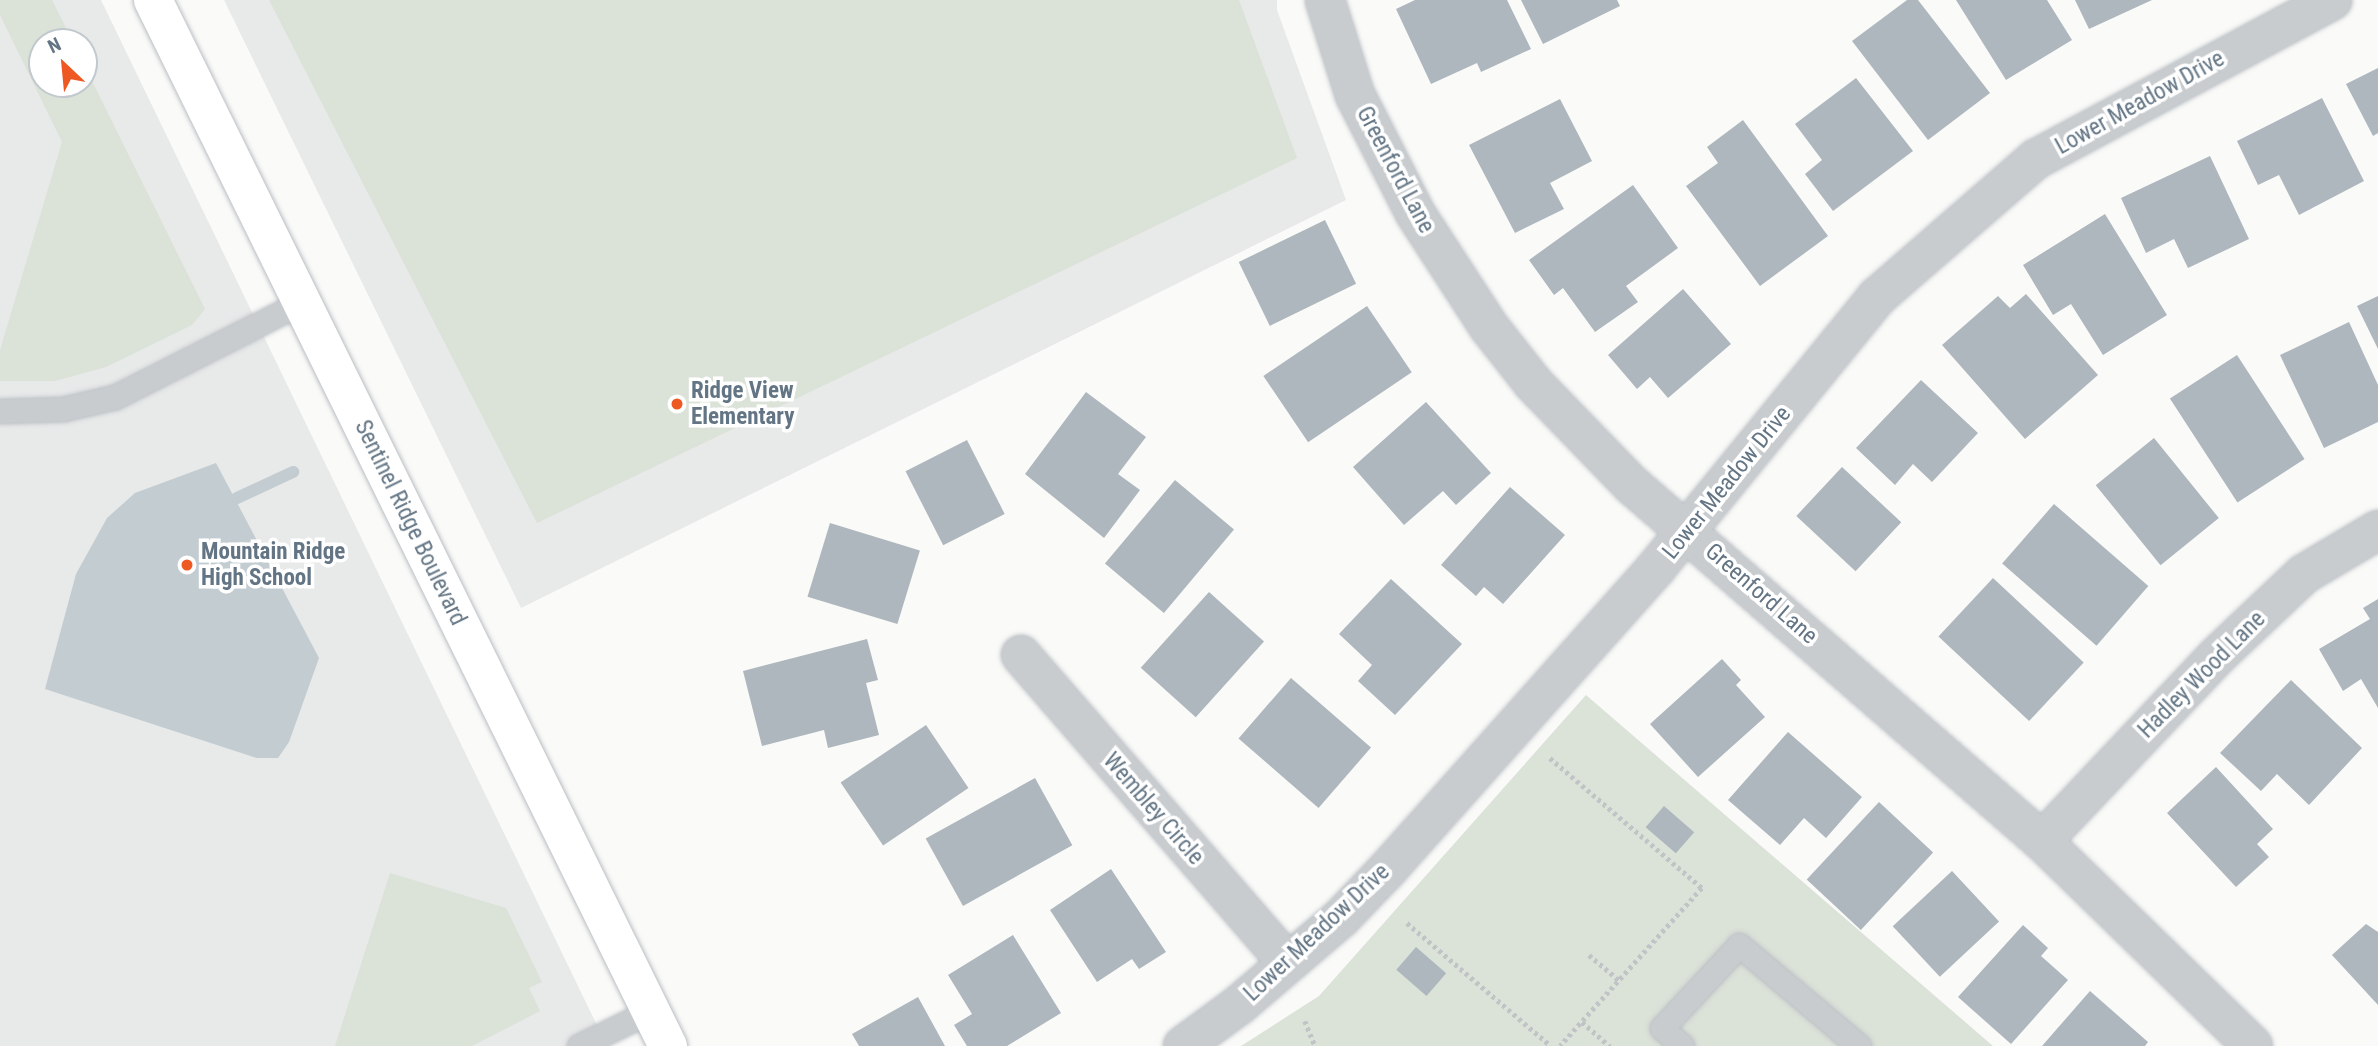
<!DOCTYPE html>
<html>
<head>
<meta charset="utf-8">
<style>
	body { margin:0 }
	#map { position:relative; width:2378px; height:1046px; overflow:hidden; background:#fafaf8; font-family:"Roboto Condensed",sans-serif }
	div>[style] { position:absolute }
	[style*='--x'] { left:calc(var(--x)*1px); top:calc(var(--y)*1px); width:calc(var(--w)*1px); rotate:calc(var(--a)*1deg) }
	.built>* { inset:0; background:#e8e9e9 }
	.green>* { inset:0; background:#dbe2d8 }
	.water>* { inset:0; background:#c2ccd1 }
	.stream>* { height:12px; margin:-6px; padding:0 6px; transform-origin:6px; border-radius:6px; background:#c2ccd1 }
	.building>* { inset:0; background:#aeb7bd; transform-origin:0 0 }
	.path>* { height:4.5px; margin-top:-2.25px; transform-origin:0; background:repeating-linear-gradient(90deg,#c1c4c6 0 3.5px,transparent 0 7px) }
	.roads { filter:drop-shadow(0 0 2px #babfc4) drop-shadow(0 0 2px #babfc4) }
	.lane>* { height:23px; margin:-11.5px; padding:0 11.5px; transform-origin:11.5px; border-radius:11.5px; background:#c8cccf }
	.street>* { height:38px; margin:-19px; padding:0 19px; transform-origin:19px; border-radius:19px; background:#c8cccf }
	.secondary>* { height:38px; margin:-19px; padding:0 19px; transform-origin:19px; border-radius:19px; background:#fff }
	.dots>* { width:19px; height:19px; translate:-50% -50%; box-sizing:border-box; border:4px solid #fff; border-radius:50% }
	span { translate:-50% -50%; white-space:nowrap; text-align:center; line-height:1.15; -webkit-text-stroke:7px #fff; paint-order:stroke }
	.street-label { font-size:23px; color:#637584 }
	.poi-label { font-size:23px; color:#637584; font-weight:700 }
	.left { translate:0 -50%; text-align:left }
	.north { position:absolute; left:28px; top:28px; width:70px; height:70px; box-sizing:border-box; background:#fff; border:2px solid #c1c8ce; border-radius:50%; rotate:334deg; font-size:19px; font-weight:700; line-height:28px; text-align:center; color:#637584 }
	.north::after { content:''; display:block; margin:auto; width:24px; height:32px; background:#ee5923; clip-path:polygon(50% 0,100% 100%,50% 72%,0 100%) }
</style>
</head>
<body>
<div id="map">
	<div class="built">
		<div style="clip-path:polygon(evenodd,0 0,101px 0,607px 1046px,0 1046px,0 0,42px 42px,84px 42px,84px 84px,42px 84px,42px 42px)"></div>
		<div style="clip-path:polygon(224px 0,1277px 0,1277px 10px,1346px 200px,521px 608px)"></div>
	</div>
	<div class="green">
		<div style="clip-path:polygon(0 0,52px 0,73px 42px,42px 42px,42px 84px,84px 84px,84px 65px,205px 309px,192px 325px,106px 367px,55px 381px,0 381px,0 350px,62px 142px,0 15px)"></div>
		<div style="clip-path:polygon(269px 0,1239px 0,1297px 158px,537px 523px)"></div>
		<div style="clip-path:polygon(1586px 695px,1993px 1046px,1241px 1046px,1319px 996px)"></div>
		<div style="clip-path:polygon(390px 873px,506px 908px,542px 982px,529px 988px,540px 1011px,472px 1046px,335px 1046px)"></div>
	</div>
	<div class="water">
		<div style="clip-path:polygon(216px 463px,319px 658px,289px 742px,278px 758px,257px 758px,45px 689px,76px 574px,107px 518px,135px 493px)"></div>
	</div>
	<div class="stream">
		<div style="--x:237;--y:498;--w:62;--a:-24.9"></div>
	</div>
	<div class="building">
		<div style="clip-path:polygon(1415px 0,1507px 0,1531px 49px,1481px 72px,1477px 63px,1431px 84px,1396px 9px)"></div>
		<div style="clip-path:polygon(1521px 0,1617px 0,1620px 6px,1543px 44px)"></div>
		<div style="clip-path:polygon(1907px 0,1918px 0,1990px 93px,1928px 140px,1852px 41px)"></div>
		<div style="clip-path:polygon(1956px 0,2047px 0,2072px 40px,2006px 80px)"></div>
		<div style="clip-path:polygon(2075px 0,2152px 0,2089px 29px)"></div>
		<div style="clip-path:polygon(2378px 68px,2378px 133px,2373px 136px,2346px 84px)"></div>
		<div style="clip-path:polygon(1856px 78px,1913px 151px,1833px 211px,1805px 174px,1822px 160px,1795px 124px)"></div>
		<div style="clip-path:polygon(2322px 98px,2364px 181px,2299px 215px,2279px 175px,2258px 185px,2237px 141px)"></div>
		<div style="clip-path:polygon(1560px 99px,1592px 161px,1550px 183px,1564px 209px,1515px 233px,1469px 145px)"></div>
		<div style="clip-path:polygon(1743px 120px,1828px 236px,1760px 286px,1686px 186px,1718px 163px,1707px 147px)"></div>
		<div style="clip-path:polygon(2210px 156px,2249px 239px,2188px 268px,2174px 239px,2146px 253px,2121px 198px)"></div>
		<div style="clip-path:polygon(1633px 185px,1678px 248px,1626px 286px,1638px 302px,1595px 332px,1563px 288px,1554px 295px,1529px 260px)"></div>
		<div style="clip-path:polygon(2105px 214px,2167px 315px,2103px 355px,2071px 304px,2053px 315px,2023px 265px)"></div>
		<div style="left:1325px;top:220px;width:71px;height:96px;rotate:64deg"></div>
		<div style="clip-path:polygon(1683px 289px,1731px 344px,1668px 398px,1650px 377px,1637px 389px,1608px 355px)"></div>
		<div style="clip-path:polygon(2026px 294px,2098px 375px,2025px 439px,1942px 345px,1998px 296px,2010px 308px)"></div>
		<div style="clip-path:polygon(2378px 296px,2378px 349px,2357px 306px)"></div>
		<div style="left:1367px;top:306px;width:80px;height:125px;rotate:56deg"></div>
		<div style="clip-path:polygon(2349px 322px,2378px 385px,2378px 422px,2324px 448px,2280px 355px)"></div>
		<div style="left:2237px;top:355px;width:124px;height:80px;rotate:57deg"></div>
		<div style="clip-path:polygon(1921px 380px,1978px 433px,1932px 482px,1913px 464px,1895px 485px,1856px 448px)"></div>
		<div style="clip-path:polygon(1086px 392px,1146px 437px,1118px 474px,1140px 490px,1104px 538px,1025px 474px)"></div>
		<div style="clip-path:polygon(1426px 402px,1491px 473px,1456px 505px,1443px 491px,1404px 525px,1353px 467px)"></div>
		<div style="left:2154px;top:438px;width:103px;height:75px;rotate:51deg"></div>
		<div style="left:967px;top:440px;width:83px;height:69px;rotate:63deg"></div>
		<div style="left:1842px;top:467px;width:81px;height:67px;rotate:43deg"></div>
		<div style="left:1175px;top:480px;width:77px;height:109px;rotate:40deg"></div>
		<div style="clip-path:polygon(1510px 487px,1565px 535px,1503px 604px,1484px 587px,1476px 596px,1441px 565px)"></div>
		<div style="left:2054px;top:504px;width:125px;height:79px;rotate:41deg"></div>
		<div style="left:830px;top:523px;width:94px;height:77px;rotate:17deg"></div>
		<div style="left:1993px;top:578px;width:124px;height:80px;rotate:43deg"></div>
		<div style="clip-path:polygon(1391px 579px,1462px 644px,1395px 715px,1358px 681px,1372px 665px,1339px 634px)"></div>
		<div style="left:1209px;top:592px;width:74px;height:102px;rotate:42deg"></div>
		<div style="clip-path:polygon(2378px 599px,2378px 708px,2361px 679px,2343px 691px,2319px 649px,2370px 619px,2363px 608px)"></div>
		<div style="clip-path:polygon(867px 639px,878px 680px,866px 683px,879px 735px,828px 748px,824px 730px,762px 746px,743px 671px)"></div>
		<div style="clip-path:polygon(1722px 659px,1741px 680px,1736px 685px,1765px 717px,1698px 777px,1650px 724px)"></div>
		<div style="left:1291px;top:678px;width:106px;height:80px;rotate:41deg"></div>
		<div style="clip-path:polygon(2291px 680px,2362px 748px,2309px 805px,2277px 774px,2261px 791px,2220px 753px)"></div>
		<div style="left:926px;top:725px;width:76px;height:103px;rotate:56deg"></div>
		<div style="clip-path:polygon(1788px 732px,1862px 797px,1826px 838px,1804px 818px,1780px 845px,1728px 800px)"></div>
		<div style="clip-path:polygon(2216px 767px,2273px 829px,2257px 844px,2269px 857px,2236px 887px,2167px 813px)"></div>
		<div style="left:1035px;top:778px;width:77px;height:125px;rotate:61deg"></div>
		<div style="left:1879px;top:802px;width:74px;height:106px;rotate:43deg"></div>
		<div style="left:1664px;top:806px;width:40px;height:28px;rotate:41deg"></div>
		<div style="clip-path:polygon(1111px 869px,1166px 952px,1139px 969px,1132px 959px,1097px 982px,1050px 910px)"></div>
		<div style="left:1952px;top:871px;width:69px;height:81px;rotate:47deg"></div>
		<div style="clip-path:polygon(2366px 924px,2378px 932px,2378px 1005px,2332px 955px)"></div>
		<div style="clip-path:polygon(2023px 925px,2048px 948px,2041px 956px,2068px 980px,2011px 1044px,1958px 997px)"></div>
		<div style="clip-path:polygon(1013px 935px,1061px 1013px,1007px 1046px,967px 1046px,954px 1025px,972px 1014px,948px 975px)"></div>
		<div style="left:1416px;top:947px;width:40px;height:30px;rotate:41deg"></div>
		<div style="clip-path:polygon(2090px 991px,2148px 1042px,2145px 1046px,2042px 1046px)"></div>
		<div style="clip-path:polygon(918px 997px,945px 1046px,859px 1046px,852px 1034px)"></div>
	</div>
	<div class="path">
		<div style="--x:1550;--y:758;--w:200;--a:40.5"></div>
		<div style="--x:1702;--y:888;--w:212;--a:131.9"></div>
		<div style="--x:1407;--y:923;--w:189;--a:40.5"></div>
		<div style="--x:1589;--y:955;--w:39;--a:40"></div>
		<div style="--x:1305;--y:1021;--w:27;--a:68"></div>
		<div style="--x:1582;--y:1022;--w:37;--a:41"></div>
	</div>
	<div class="roads">
		<div class="lane">
			<div style="--x:0;--y:411;--w:63;--a:-1.8"></div>
			<div style="--x:63;--y:409;--w:53;--a:-13"></div>
			<div style="--x:115;--y:397;--w:210;--a:-26.9"></div>
			<div style="--x:579;--y:1046;--w:79;--a:-26.2"></div>
			<div style="--x:1682;--y:1046;--w:27;--a:-138"></div>
			<div style="--x:1662;--y:1028;--w:113;--a:-47.1"></div>
			<div style="--x:1739;--y:945;--w:157;--a:40.1"></div>
		</div>
		<div class="street">
			<div style="--x:1325;--y:0;--w:100;--a:72.5"></div>
			<div style="--x:1355;--y:95;--w:132;--a:63"></div>
			<div style="--x:1415;--y:213;--w:136;--a:57"></div>
			<div style="--x:1489;--y:327;--w:71;--a:51.8"></div>
			<div style="--x:1533;--y:383;--w:142;--a:45.9"></div>
			<div style="--x:1632;--y:485;--w:543;--a:40.97"></div>
			<div style="--x:2042;--y:841;--w:294;--a:44.2"></div>
			<div style="--x:1021;--y:655;--w:406;--a:49.1"></div>
			<div style="--x:2042;--y:841;--w:255;--a:-46.6"></div>
			<div style="--x:2217;--y:656;--w:120;--a:-43.3"></div>
			<div style="--x:2304;--y:574;--w:86;--a:-30.7"></div>
			<div style="--x:1183;--y:1046;--w:69;--a:-36.2"></div>
			<div style="--x:1239;--y:1005;--w:135;--a:-40.5"></div>
			<div style="--x:1342;--y:917;--w:66;--a:-46.2"></div>
			<div style="--x:1388;--y:869;--w:403;--a:-48.3"></div>
			<div style="--x:1656;--y:568;--w:350;--a:-50.8"></div>
			<div style="--x:1877;--y:297;--w:211;--a:-41"></div>
			<div style="--x:2036;--y:159;--w:336;--a:-28.2"></div>
		</div>
		<div class="secondary">
			<div style="--x:153;--y:0;--w:1166;--a:63.79"></div>
		</div>
	</div>
	<div class="dots">
		<div style="left:677px;top:404px;background:#ee5923"></div>
		<div style="left:187px;top:565px;background:#ee5923"></div>
	</div>
	<div class="street-label">
		<span style="left:2140px;top:103px;rotate:-29deg">Lower Meadow Drive</span>
		<span style="left:1395px;top:170px;rotate:62deg">Greenford Lane</span>
		<span style="left:1727px;top:483px;rotate:-51deg">Lower Meadow Drive</span>
		<span style="left:410px;top:523px;rotate:64deg">Sentinel Ridge Boulevard</span>
		<span style="left:1761px;top:594px;rotate:41deg">Greenford Lane</span>
		<span style="left:2202px;top:675px;rotate:-45deg">Hadley Wood Lane</span>
		<span style="left:1153px;top:809px;rotate:49deg">Wembley Circle</span>
		<span style="left:1317px;top:933px;rotate:-43deg">Lower Meadow Drive</span>
	</div>
	<div class="poi-label">
		<span class="left" style="left:691px;top:404px">Ridge View<br>Elementary</span>
		<span class="left" style="left:201px;top:565px">Mountain Ridge<br>High School</span>
	</div>
	<div class="north">N</div>
</div>
</body>
</html>
